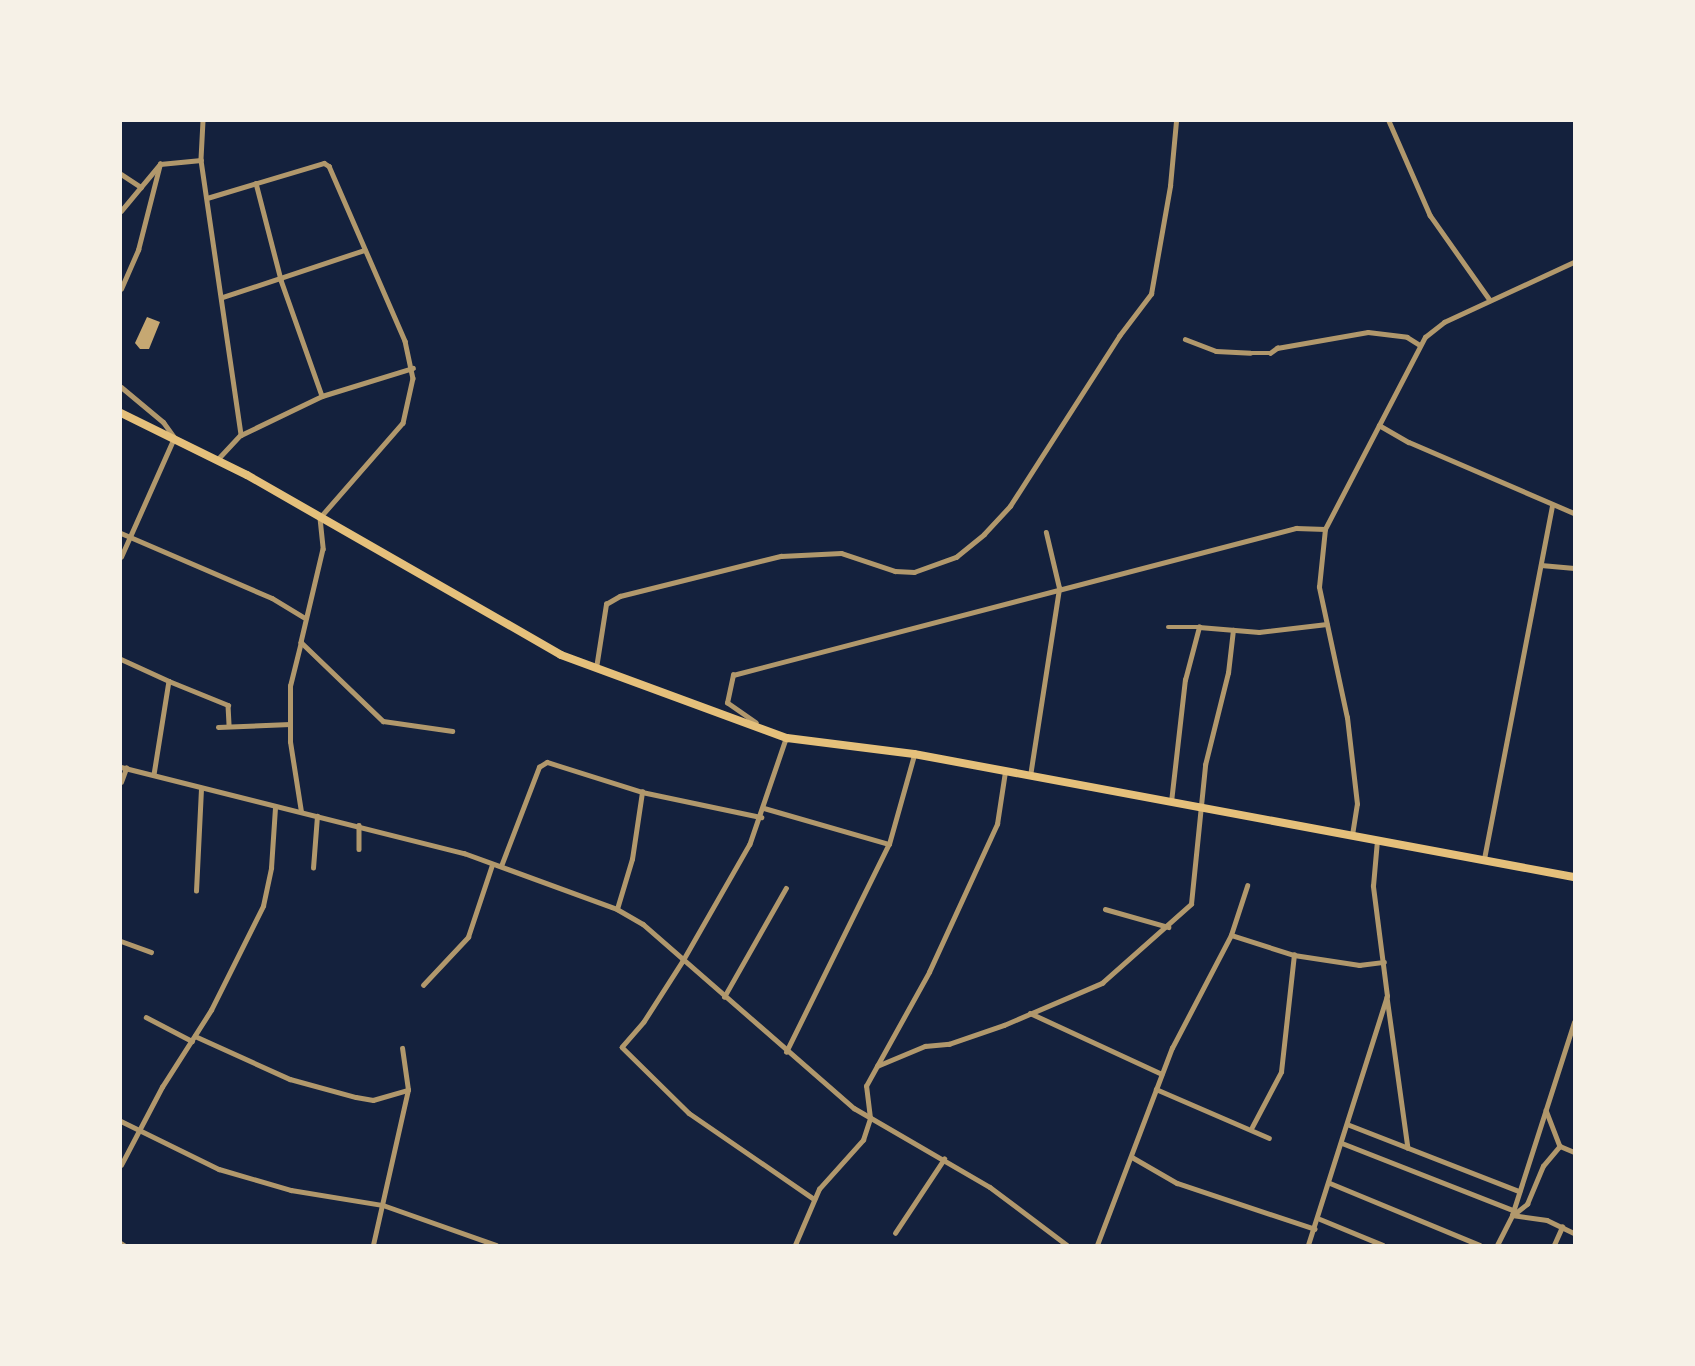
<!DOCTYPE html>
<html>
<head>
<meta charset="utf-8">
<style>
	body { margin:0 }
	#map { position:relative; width:1695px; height:1366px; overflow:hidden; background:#14213d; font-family:"Fira Sans Condensed",sans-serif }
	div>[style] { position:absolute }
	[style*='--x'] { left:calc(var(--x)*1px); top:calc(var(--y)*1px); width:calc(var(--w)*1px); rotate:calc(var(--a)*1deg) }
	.building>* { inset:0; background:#c6a872 }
	.minor>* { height:4.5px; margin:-2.25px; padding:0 2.25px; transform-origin:2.25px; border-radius:2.25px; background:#b1986c }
	.tertiary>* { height:5px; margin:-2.5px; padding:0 2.5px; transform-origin:2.5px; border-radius:2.5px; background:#b1986c }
	.trunk>* { height:8px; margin:-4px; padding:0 4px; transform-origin:4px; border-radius:4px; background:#e5c07b }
	span { translate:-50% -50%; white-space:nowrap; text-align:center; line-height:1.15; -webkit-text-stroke:5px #f6f1e7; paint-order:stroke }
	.frame { position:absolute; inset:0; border:122px solid #f6f1e7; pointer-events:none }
</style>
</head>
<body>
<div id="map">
	<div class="building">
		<div style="clip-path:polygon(147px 317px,160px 322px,149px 349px,140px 349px,135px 343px)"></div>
	</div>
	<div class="minor">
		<div style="--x:203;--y:121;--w:39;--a:93"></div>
		<div style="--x:201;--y:160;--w:278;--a:81.7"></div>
		<div style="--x:241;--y:435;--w:34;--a:133"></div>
		<div style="--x:1389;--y:121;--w:103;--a:66.4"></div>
		<div style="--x:1430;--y:215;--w:104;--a:54.8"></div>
		<div style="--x:121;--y:174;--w:24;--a:33"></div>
		<div style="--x:256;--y:183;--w:100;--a:75.5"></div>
		<div style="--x:281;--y:280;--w:123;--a:70.5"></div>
		<div style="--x:207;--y:198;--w:122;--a:-16.7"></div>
		<div style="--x:324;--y:163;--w:6;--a:31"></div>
		<div style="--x:329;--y:166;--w:191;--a:66.5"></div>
		<div style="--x:405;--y:341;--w:38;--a:78"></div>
		<div style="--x:413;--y:378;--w:46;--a:102.5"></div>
		<div style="--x:403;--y:423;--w:126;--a:131.1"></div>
		<div style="--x:320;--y:518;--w:31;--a:84"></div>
		<div style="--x:323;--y:549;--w:96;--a:103.3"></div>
		<div style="--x:301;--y:642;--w:114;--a:43.9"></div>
		<div style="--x:383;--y:721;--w:70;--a:8.2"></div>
		<div style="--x:121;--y:211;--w:61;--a:-50.3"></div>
		<div style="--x:160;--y:164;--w:41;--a:-5.6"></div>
		<div style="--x:121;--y:289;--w:43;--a:-66.4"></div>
		<div style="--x:138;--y:250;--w:89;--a:-75.7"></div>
		<div style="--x:223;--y:297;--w:149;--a:-18.4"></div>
		<div style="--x:1185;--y:339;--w:33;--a:21"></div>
		<div style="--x:1216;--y:351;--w:34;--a:3"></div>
		<div style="--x:1250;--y:353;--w:20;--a:0"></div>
		<div style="--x:1270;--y:353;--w:9;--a:-36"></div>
		<div style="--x:1277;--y:348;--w:92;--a:-10"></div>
		<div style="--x:1368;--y:332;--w:39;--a:7"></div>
		<div style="--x:1407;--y:337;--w:15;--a:32"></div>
		<div style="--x:1379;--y:425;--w:34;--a:30"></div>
		<div style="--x:1409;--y:442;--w:180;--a:23.3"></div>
		<div style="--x:241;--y:435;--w:90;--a:-25.7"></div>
		<div style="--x:322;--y:396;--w:95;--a:-17.1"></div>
		<div style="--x:121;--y:533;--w:164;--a:23.3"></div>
		<div style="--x:272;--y:598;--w:37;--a:31"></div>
		<div style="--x:121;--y:557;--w:130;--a:-66"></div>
		<div style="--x:1541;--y:565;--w:33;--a:5"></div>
		<div style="--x:1168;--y:627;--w:31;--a:0"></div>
		<div style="--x:121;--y:659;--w:53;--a:24.6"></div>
		<div style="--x:169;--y:681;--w:95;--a:99.1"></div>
		<div style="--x:596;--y:668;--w:65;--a:-81.1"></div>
		<div style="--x:606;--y:604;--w:16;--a:-30"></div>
		<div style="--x:620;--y:596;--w:166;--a:-14"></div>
		<div style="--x:781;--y:556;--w:60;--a:-2.9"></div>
		<div style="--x:841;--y:553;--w:57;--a:18.4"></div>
		<div style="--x:895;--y:571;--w:19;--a:3"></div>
		<div style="--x:914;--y:572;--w:45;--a:-19.7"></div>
		<div style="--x:956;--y:557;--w:36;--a:-39"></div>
		<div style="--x:984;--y:534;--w:38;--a:-47"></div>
		<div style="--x:1010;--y:506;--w:202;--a:-57.3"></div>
		<div style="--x:1119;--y:336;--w:53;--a:-52.7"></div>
		<div style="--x:1151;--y:294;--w:110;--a:-80"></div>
		<div style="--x:1170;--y:186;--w:65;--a:-84.7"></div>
		<div style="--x:169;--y:681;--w:64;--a:22.1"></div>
		<div style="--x:228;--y:705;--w:21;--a:87"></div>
		<div style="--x:756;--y:723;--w:35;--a:-145"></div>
		<div style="--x:727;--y:703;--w:29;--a:-78"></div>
		<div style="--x:733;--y:675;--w:582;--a:-14.63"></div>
		<div style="--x:1296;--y:528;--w:29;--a:2"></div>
		<div style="--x:218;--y:727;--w:72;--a:-2.4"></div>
		<div style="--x:786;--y:739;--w:111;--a:108.9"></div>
		<div style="--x:750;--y:844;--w:135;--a:119.8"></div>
		<div style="--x:683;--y:961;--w:72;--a:122.6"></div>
		<div style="--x:644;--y:1022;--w:33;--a:131"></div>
		<div style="--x:622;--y:1047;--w:94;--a:44.6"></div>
		<div style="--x:689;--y:1113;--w:152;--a:34.5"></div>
		<div style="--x:121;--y:767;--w:354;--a:14.1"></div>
		<div style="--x:464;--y:853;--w:163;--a:20.1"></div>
		<div style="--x:617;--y:909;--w:30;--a:30"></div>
		<div style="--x:643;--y:924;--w:280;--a:41.1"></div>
		<div style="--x:854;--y:1108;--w:157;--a:30.2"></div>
		<div style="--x:990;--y:1187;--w:96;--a:37"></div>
		<div style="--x:1030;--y:776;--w:190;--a:-81.2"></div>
		<div style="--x:1059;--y:588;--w:57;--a:-103.3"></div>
		<div style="--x:121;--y:782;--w:15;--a:-70"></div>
		<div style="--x:1171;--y:802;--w:123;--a:-83.5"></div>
		<div style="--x:1185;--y:680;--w:55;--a:-75.2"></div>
		<div style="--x:1199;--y:627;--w:60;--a:4.8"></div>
		<div style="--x:1259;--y:632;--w:68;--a:-6.7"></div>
		<div style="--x:764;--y:808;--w:130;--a:16.1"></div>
		<div style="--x:301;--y:812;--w:71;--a:-98.9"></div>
		<div style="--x:290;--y:742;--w:56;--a:-90"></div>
		<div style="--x:290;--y:686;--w:45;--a:-76"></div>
		<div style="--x:359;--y:825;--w:24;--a:90"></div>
		<div style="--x:1352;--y:835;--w:31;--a:-81"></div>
		<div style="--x:1357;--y:804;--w:87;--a:-96.6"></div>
		<div style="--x:1347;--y:718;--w:134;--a:-102.1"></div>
		<div style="--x:1319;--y:587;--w:58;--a:-84.1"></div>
		<div style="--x:1325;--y:529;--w:216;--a:-62.5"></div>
		<div style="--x:1425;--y:337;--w:24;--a:-38"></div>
		<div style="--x:1444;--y:322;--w:143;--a:-24.8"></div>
		<div style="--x:1484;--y:859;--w:359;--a:-79.1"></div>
		<div style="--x:501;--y:866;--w:106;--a:-69"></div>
		<div style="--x:539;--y:767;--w:9;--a:-32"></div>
		<div style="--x:547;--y:762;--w:100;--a:17.5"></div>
		<div style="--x:642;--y:792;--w:122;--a:11.9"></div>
		<div style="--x:313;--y:868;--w:52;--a:-85.6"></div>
		<div style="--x:196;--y:891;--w:103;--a:-87.2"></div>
		<div style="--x:617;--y:909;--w:52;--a:-73.3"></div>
		<div style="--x:632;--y:859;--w:68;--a:-81.5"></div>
		<div style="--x:1105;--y:909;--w:66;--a:15.9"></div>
		<div style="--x:1231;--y:935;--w:66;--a:17.6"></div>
		<div style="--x:1294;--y:955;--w:66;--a:8.7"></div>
		<div style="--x:1359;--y:965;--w:25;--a:-7"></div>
		<div style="--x:121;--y:941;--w:32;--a:20"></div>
		<div style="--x:423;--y:985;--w:66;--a:-46.8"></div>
		<div style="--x:468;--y:937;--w:76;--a:-71.6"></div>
		<div style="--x:724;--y:997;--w:125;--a:-60.4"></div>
		<div style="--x:1387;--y:997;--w:152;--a:82.1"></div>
		<div style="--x:1030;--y:1013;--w:145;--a:24.8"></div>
		<div style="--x:146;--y:1017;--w:52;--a:27.6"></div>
		<div style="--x:195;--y:1036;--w:104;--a:24.4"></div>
		<div style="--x:290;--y:1079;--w:68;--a:15.3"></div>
		<div style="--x:356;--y:1097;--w:17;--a:10"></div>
		<div style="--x:373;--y:1100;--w:36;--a:-16"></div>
		<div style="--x:786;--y:1052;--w:232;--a:-63.7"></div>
		<div style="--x:889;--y:844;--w:92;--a:-74.3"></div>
		<div style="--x:877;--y:1066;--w:107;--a:-61"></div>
		<div style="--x:929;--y:972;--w:163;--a:-65.3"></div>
		<div style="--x:997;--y:824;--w:53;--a:-81.3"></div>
		<div style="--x:1156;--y:1089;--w:123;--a:23.4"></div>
		<div style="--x:1546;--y:1110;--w:39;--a:69"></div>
		<div style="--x:1560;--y:1146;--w:15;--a:23"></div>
		<div style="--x:121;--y:1121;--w:109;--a:26.1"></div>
		<div style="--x:219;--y:1169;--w:75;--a:16.3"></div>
		<div style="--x:291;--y:1190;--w:93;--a:9.3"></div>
		<div style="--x:383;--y:1205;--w:120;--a:19.5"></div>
		<div style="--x:1347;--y:1124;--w:185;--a:21.3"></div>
		<div style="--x:1252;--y:1127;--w:62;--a:-62.2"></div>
		<div style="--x:1281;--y:1072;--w:118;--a:-83.7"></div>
		<div style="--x:1342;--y:1143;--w:184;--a:21.4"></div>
		<div style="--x:1132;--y:1157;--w:52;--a:30"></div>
		<div style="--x:1177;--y:1183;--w:145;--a:18.4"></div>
		<div style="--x:121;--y:1165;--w:88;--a:-62.3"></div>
		<div style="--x:162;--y:1087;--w:91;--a:-57.5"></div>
		<div style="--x:211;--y:1010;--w:116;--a:-63.4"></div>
		<div style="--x:263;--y:906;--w:39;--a:-78"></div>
		<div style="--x:271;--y:868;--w:61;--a:-86.2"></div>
		<div style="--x:1330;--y:1183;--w:162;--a:22.5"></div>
		<div style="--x:1512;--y:1215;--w:35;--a:8"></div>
		<div style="--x:1547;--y:1220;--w:30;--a:26"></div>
		<div style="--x:1513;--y:1215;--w:18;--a:-38"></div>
		<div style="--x:1527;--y:1204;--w:41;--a:-67.2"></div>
		<div style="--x:1543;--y:1166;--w:26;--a:-50"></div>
		<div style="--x:1320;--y:1219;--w:68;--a:22.4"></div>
		<div style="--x:895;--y:1233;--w:89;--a:-56.5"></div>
		<div style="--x:121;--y:1243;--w:4;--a:34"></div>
		<div style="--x:373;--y:1245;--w:159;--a:-77.3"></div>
		<div style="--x:408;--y:1090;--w:42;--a:-98.1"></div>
		<div style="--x:795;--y:1245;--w:61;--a:-66.8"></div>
		<div style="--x:819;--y:1189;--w:66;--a:-48.1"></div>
		<div style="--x:863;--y:1140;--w:23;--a:-72"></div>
		<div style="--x:870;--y:1118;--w:32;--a:-97"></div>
		<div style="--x:866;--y:1086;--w:23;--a:-61"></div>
		<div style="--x:877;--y:1066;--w:52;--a:-22.6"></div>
		<div style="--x:925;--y:1046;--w:24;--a:-5"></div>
		<div style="--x:949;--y:1044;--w:58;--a:-19.1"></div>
		<div style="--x:1004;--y:1025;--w:107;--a:-23.2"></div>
		<div style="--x:1102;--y:983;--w:119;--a:-41.6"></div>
		<div style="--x:1191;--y:904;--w:140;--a:-84.2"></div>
		<div style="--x:1205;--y:765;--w:95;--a:-76"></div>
		<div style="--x:1228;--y:673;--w:43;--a:-83.4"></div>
		<div style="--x:1097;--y:1245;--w:211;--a:-69.2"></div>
		<div style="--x:1172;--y:1048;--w:127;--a:-62.4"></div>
		<div style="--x:1231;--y:935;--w:52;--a:-71.9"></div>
		<div style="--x:1308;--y:1245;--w:261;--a:-72.4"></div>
		<div style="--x:1387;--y:996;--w:111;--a:-97.3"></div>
		<div style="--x:1373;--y:886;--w:46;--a:-85"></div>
		<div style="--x:1554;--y:1245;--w:20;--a:-66"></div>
	</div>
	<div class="tertiary">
		<div style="--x:121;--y:387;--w:55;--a:39.8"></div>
		<div style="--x:163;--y:422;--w:19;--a:54"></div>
		<div style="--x:1497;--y:1245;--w:34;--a:-63"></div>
		<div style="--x:1512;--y:1215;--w:203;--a:-72.2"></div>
	</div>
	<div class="trunk">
		<div style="--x:121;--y:413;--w:140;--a:26.2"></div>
		<div style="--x:247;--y:475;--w:362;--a:29.8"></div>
		<div style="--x:561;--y:655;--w:241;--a:20.2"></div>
		<div style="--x:787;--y:738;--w:128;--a:7.2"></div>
		<div style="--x:914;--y:754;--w:671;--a:10.56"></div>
	</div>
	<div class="frame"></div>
</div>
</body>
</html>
